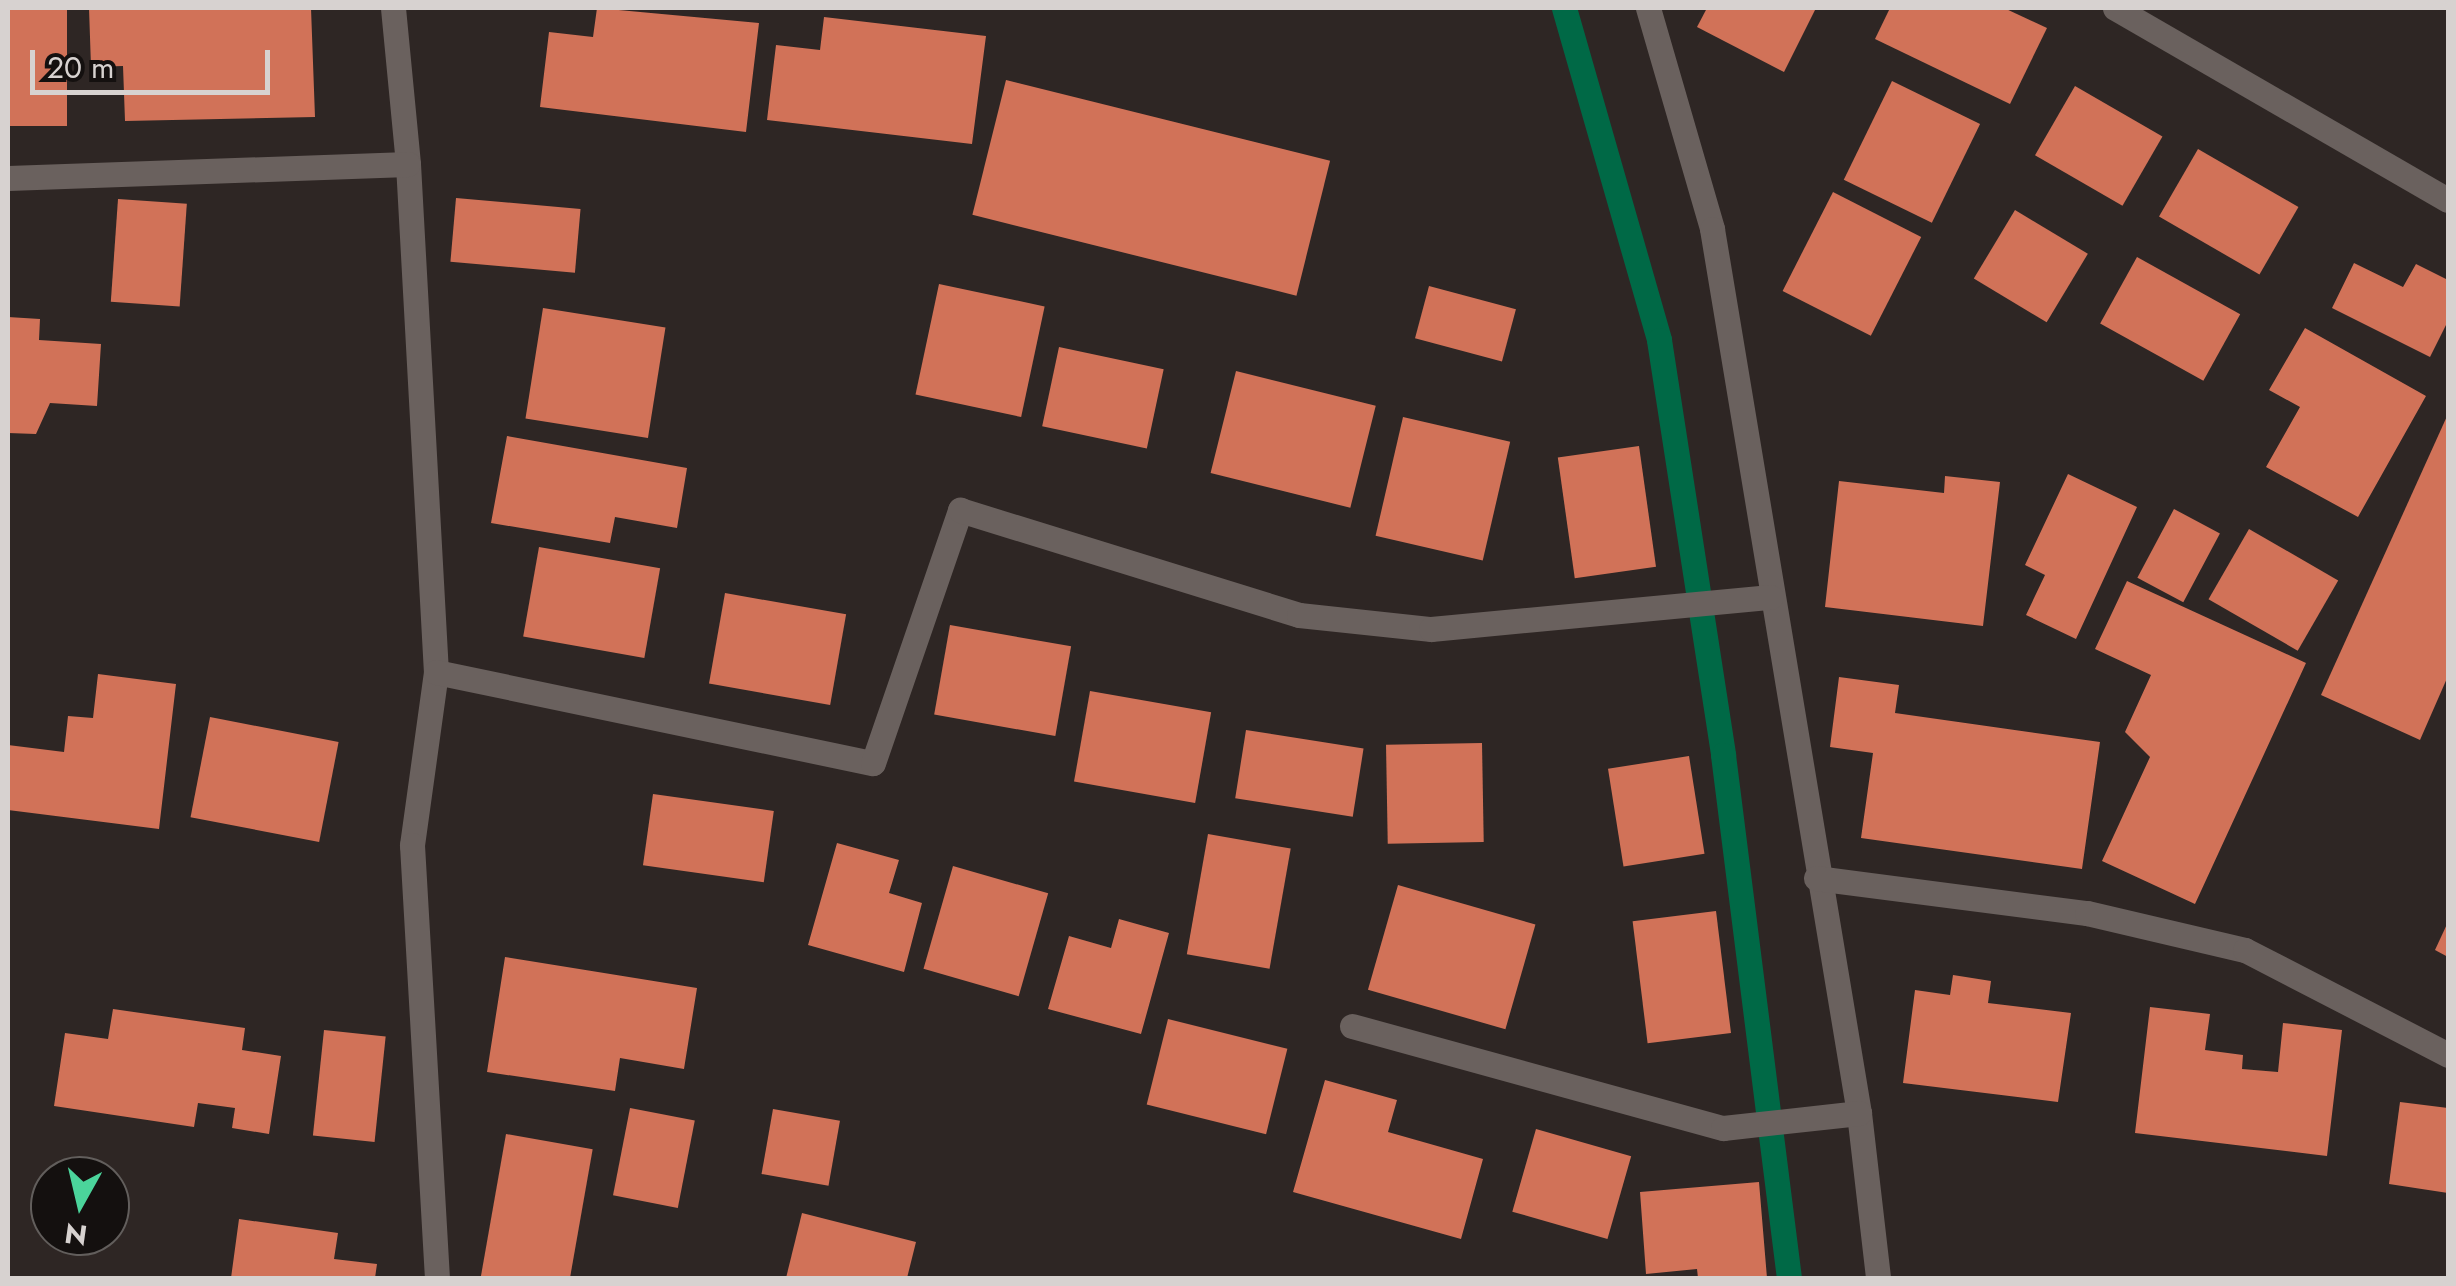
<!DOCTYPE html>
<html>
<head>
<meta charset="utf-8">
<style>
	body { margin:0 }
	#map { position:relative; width:2456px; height:1286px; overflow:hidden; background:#2e2624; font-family:Jost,sans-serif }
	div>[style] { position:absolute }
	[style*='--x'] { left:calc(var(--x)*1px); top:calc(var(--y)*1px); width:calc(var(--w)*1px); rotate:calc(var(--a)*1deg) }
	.stream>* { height:25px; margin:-12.5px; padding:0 12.5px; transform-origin:12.5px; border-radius:12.5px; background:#006946 }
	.building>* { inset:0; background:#d17258; transform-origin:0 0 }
	.minor>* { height:25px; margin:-12.5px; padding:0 12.5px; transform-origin:12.5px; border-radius:12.5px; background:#6a615e }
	span { translate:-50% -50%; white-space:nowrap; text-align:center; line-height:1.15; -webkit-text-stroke:10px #14100f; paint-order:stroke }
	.frame { position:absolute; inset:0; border:10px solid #d7d2d0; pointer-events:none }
	.north { position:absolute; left:30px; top:1156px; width:100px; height:100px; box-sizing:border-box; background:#14100f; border:2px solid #625e5c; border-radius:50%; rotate:188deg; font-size:28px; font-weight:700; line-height:40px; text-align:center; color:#d7d2d0 }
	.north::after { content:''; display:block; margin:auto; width:35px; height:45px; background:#4bd49b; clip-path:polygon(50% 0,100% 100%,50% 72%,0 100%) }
	.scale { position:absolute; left:30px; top:50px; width:240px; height:45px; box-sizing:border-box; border:5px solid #d7d2d0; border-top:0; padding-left:12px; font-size:30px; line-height:35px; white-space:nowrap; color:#d7d2d0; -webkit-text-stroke:8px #14100f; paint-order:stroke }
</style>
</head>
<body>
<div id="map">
	<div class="stream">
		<div style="--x:1564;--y:8;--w:345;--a:74"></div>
		<div style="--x:1659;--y:340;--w:420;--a:81.2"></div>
		<div style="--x:1723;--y:755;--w:527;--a:82.81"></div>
	</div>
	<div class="building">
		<div style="left:8px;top:8px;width:59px;height:118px"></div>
		<div style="clip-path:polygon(89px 8px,311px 8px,315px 117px,125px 121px,123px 66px,91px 67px)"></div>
		<div style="clip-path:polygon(597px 8px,759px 23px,746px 132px,540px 107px,549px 32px,593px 37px)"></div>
		<div style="clip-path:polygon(1707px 8px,1816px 8px,1784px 72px,1697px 27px)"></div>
		<div style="clip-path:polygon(1890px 8px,2004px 8px,2047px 28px,2010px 104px,1875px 39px)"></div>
		<div style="clip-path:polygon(824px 17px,986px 36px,972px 144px,767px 120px,776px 45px,820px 50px)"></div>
		<div style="left:1006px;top:80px;width:334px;height:139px;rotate:14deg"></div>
		<div style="left:1892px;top:81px;width:98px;height:110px;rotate:26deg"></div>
		<div style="left:2075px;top:86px;width:101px;height:80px;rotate:30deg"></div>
		<div style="left:2198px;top:149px;width:116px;height:78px;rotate:30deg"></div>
		<div style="left:1833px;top:192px;width:99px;height:111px;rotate:27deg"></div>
		<div style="left:456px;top:198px;width:125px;height:64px;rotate:5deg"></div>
		<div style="left:118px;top:199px;width:69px;height:103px;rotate:4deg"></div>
		<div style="left:2015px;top:210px;width:85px;height:80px;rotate:31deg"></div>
		<div style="left:2137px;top:257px;width:118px;height:76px;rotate:29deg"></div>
		<div style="clip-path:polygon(2354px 263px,2403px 287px,2416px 264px,2448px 280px,2448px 321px,2430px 357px,2332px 308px)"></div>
		<div style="left:939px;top:284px;width:108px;height:113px;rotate:12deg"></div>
		<div style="left:1429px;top:286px;width:90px;height:54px;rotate:15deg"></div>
		<div style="left:543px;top:308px;width:124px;height:112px;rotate:9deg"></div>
		<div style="clip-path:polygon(8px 317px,40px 319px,39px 340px,101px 344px,97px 406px,50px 403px,36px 434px,8px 433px)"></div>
		<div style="clip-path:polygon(2305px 328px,2426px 396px,2358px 517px,2266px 467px,2300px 407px,2269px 390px)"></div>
		<div style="left:1059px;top:347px;width:107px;height:81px;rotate:12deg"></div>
		<div style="left:1236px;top:371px;width:144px;height:105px;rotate:14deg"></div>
		<div style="clip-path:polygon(2448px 414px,2448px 676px,2420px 740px,2321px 695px)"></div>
		<div style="left:1403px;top:417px;width:110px;height:122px;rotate:13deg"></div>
		<div style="clip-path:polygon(507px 436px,687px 468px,677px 528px,615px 517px,610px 543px,491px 523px)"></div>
		<div style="left:1639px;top:446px;width:122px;height:82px;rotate:82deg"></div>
		<div style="clip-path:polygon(2068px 474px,2137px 507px,2076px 639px,2026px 615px,2045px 575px,2025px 565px)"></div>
		<div style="clip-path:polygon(1945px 476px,2000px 482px,1983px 626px,1825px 607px,1839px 481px,1944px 493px)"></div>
		<div style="left:2174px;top:509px;width:52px;height:78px;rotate:28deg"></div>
		<div style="left:2249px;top:529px;width:103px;height:81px;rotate:30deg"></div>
		<div style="left:539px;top:547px;width:123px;height:91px;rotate:10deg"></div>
		<div style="clip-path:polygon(2127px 581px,2306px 663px,2195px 904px,2102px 861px,2150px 757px,2125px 732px,2151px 675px,2095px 649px)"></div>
		<div style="left:725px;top:593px;width:123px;height:92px;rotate:10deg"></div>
		<div style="left:950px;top:625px;width:123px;height:91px;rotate:10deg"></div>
		<div style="clip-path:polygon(98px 674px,176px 684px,159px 829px,8px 810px,8px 745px,64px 752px,68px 716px,93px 718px)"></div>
		<div style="clip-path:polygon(1839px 677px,1899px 685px,1895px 713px,2100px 742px,2082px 869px,1861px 838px,1873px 753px,1830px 747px)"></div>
		<div style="left:1090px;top:691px;width:123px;height:92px;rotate:10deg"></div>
		<div style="left:210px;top:717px;width:131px;height:102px;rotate:11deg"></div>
		<div style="left:1246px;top:730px;width:119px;height:69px;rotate:9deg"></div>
		<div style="left:1482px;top:743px;width:99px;height:96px;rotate:89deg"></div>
		<div style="left:1689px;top:756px;width:99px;height:82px;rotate:81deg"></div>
		<div style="left:653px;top:794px;width:122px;height:72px;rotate:8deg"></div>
		<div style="left:1208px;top:834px;width:84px;height:122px;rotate:10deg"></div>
		<div style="clip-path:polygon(837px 843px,899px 860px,889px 893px,922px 903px,904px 972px,808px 945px)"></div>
		<div style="left:953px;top:866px;width:99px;height:107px;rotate:16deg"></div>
		<div style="left:1398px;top:885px;width:143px;height:109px;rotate:16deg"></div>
		<div style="left:1716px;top:911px;width:123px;height:84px;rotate:83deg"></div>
		<div style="clip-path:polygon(1119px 919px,1169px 933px,1141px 1034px,1048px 1009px,1069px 936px,1111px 948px)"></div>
		<div style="clip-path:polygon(2448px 922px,2448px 957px,2435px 950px)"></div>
		<div style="clip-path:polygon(505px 957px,697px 988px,684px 1069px,620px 1058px,615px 1091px,487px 1072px)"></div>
		<div style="clip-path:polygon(1953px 975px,1991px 981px,1988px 1003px,2071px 1013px,2058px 1102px,1903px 1083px,1915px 990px,1950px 995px)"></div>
		<div style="clip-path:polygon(2150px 1007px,2210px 1014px,2205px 1050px,2243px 1055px,2242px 1069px,2278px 1072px,2283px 1023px,2342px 1030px,2327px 1156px,2135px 1133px)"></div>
		<div style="clip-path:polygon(113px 1009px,245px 1028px,242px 1050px,281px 1056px,269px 1134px,232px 1128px,235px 1108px,198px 1103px,194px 1127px,54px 1106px,65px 1033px,108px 1039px)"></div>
		<div style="left:1168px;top:1019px;width:123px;height:88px;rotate:14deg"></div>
		<div style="left:324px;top:1030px;width:62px;height:106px;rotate:6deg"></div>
		<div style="clip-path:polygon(1325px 1080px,1397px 1100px,1388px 1132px,1483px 1159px,1461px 1239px,1293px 1192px)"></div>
		<div style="clip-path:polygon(2400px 1102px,2448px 1108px,2448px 1193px,2389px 1184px)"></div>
		<div style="left:630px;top:1108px;width:66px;height:89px;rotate:11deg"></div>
		<div style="left:773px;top:1109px;width:68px;height:66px;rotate:10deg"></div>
		<div style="left:1536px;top:1129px;width:99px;height:86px;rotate:16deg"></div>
		<div style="left:506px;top:1134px;width:88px;height:147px;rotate:10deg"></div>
		<div style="clip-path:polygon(1759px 1182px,1767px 1278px,1698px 1278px,1697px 1269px,1646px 1274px,1640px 1192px)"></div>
		<div style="clip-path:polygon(802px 1213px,916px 1242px,907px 1278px,786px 1278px)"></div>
		<div style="clip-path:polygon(239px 1219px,338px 1233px,334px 1259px,377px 1264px,375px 1278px,231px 1278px)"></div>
	</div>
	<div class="minor">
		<div style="--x:393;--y:8;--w:157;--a:84.5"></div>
		<div style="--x:408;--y:164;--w:509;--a:86.85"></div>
		<div style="--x:436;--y:672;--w:175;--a:97.9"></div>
		<div style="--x:412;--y:845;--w:434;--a:86.7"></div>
		<div style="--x:1648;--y:8;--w:230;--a:73.8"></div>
		<div style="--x:1712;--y:229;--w:896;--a:80.56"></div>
		<div style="--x:1859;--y:1113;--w:166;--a:83.4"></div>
		<div style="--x:2115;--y:8;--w:384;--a:30"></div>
		<div style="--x:8;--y:178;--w:400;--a:-2"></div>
		<div style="--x:436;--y:672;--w:446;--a:11.8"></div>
		<div style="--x:873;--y:763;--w:268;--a:-71"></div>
		<div style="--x:960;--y:510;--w:355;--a:17.2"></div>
		<div style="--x:1299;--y:615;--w:133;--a:6.1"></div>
		<div style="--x:1431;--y:629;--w:341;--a:-5.4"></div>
		<div style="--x:1816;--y:878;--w:273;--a:7.4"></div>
		<div style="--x:2087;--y:913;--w:162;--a:13.2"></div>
		<div style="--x:2245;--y:950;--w:229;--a:27.3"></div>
		<div style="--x:1352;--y:1026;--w:385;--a:15.4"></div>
		<div style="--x:1723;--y:1128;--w:137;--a:-6.3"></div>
	</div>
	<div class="frame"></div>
	<div class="north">N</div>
	<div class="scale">20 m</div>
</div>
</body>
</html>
